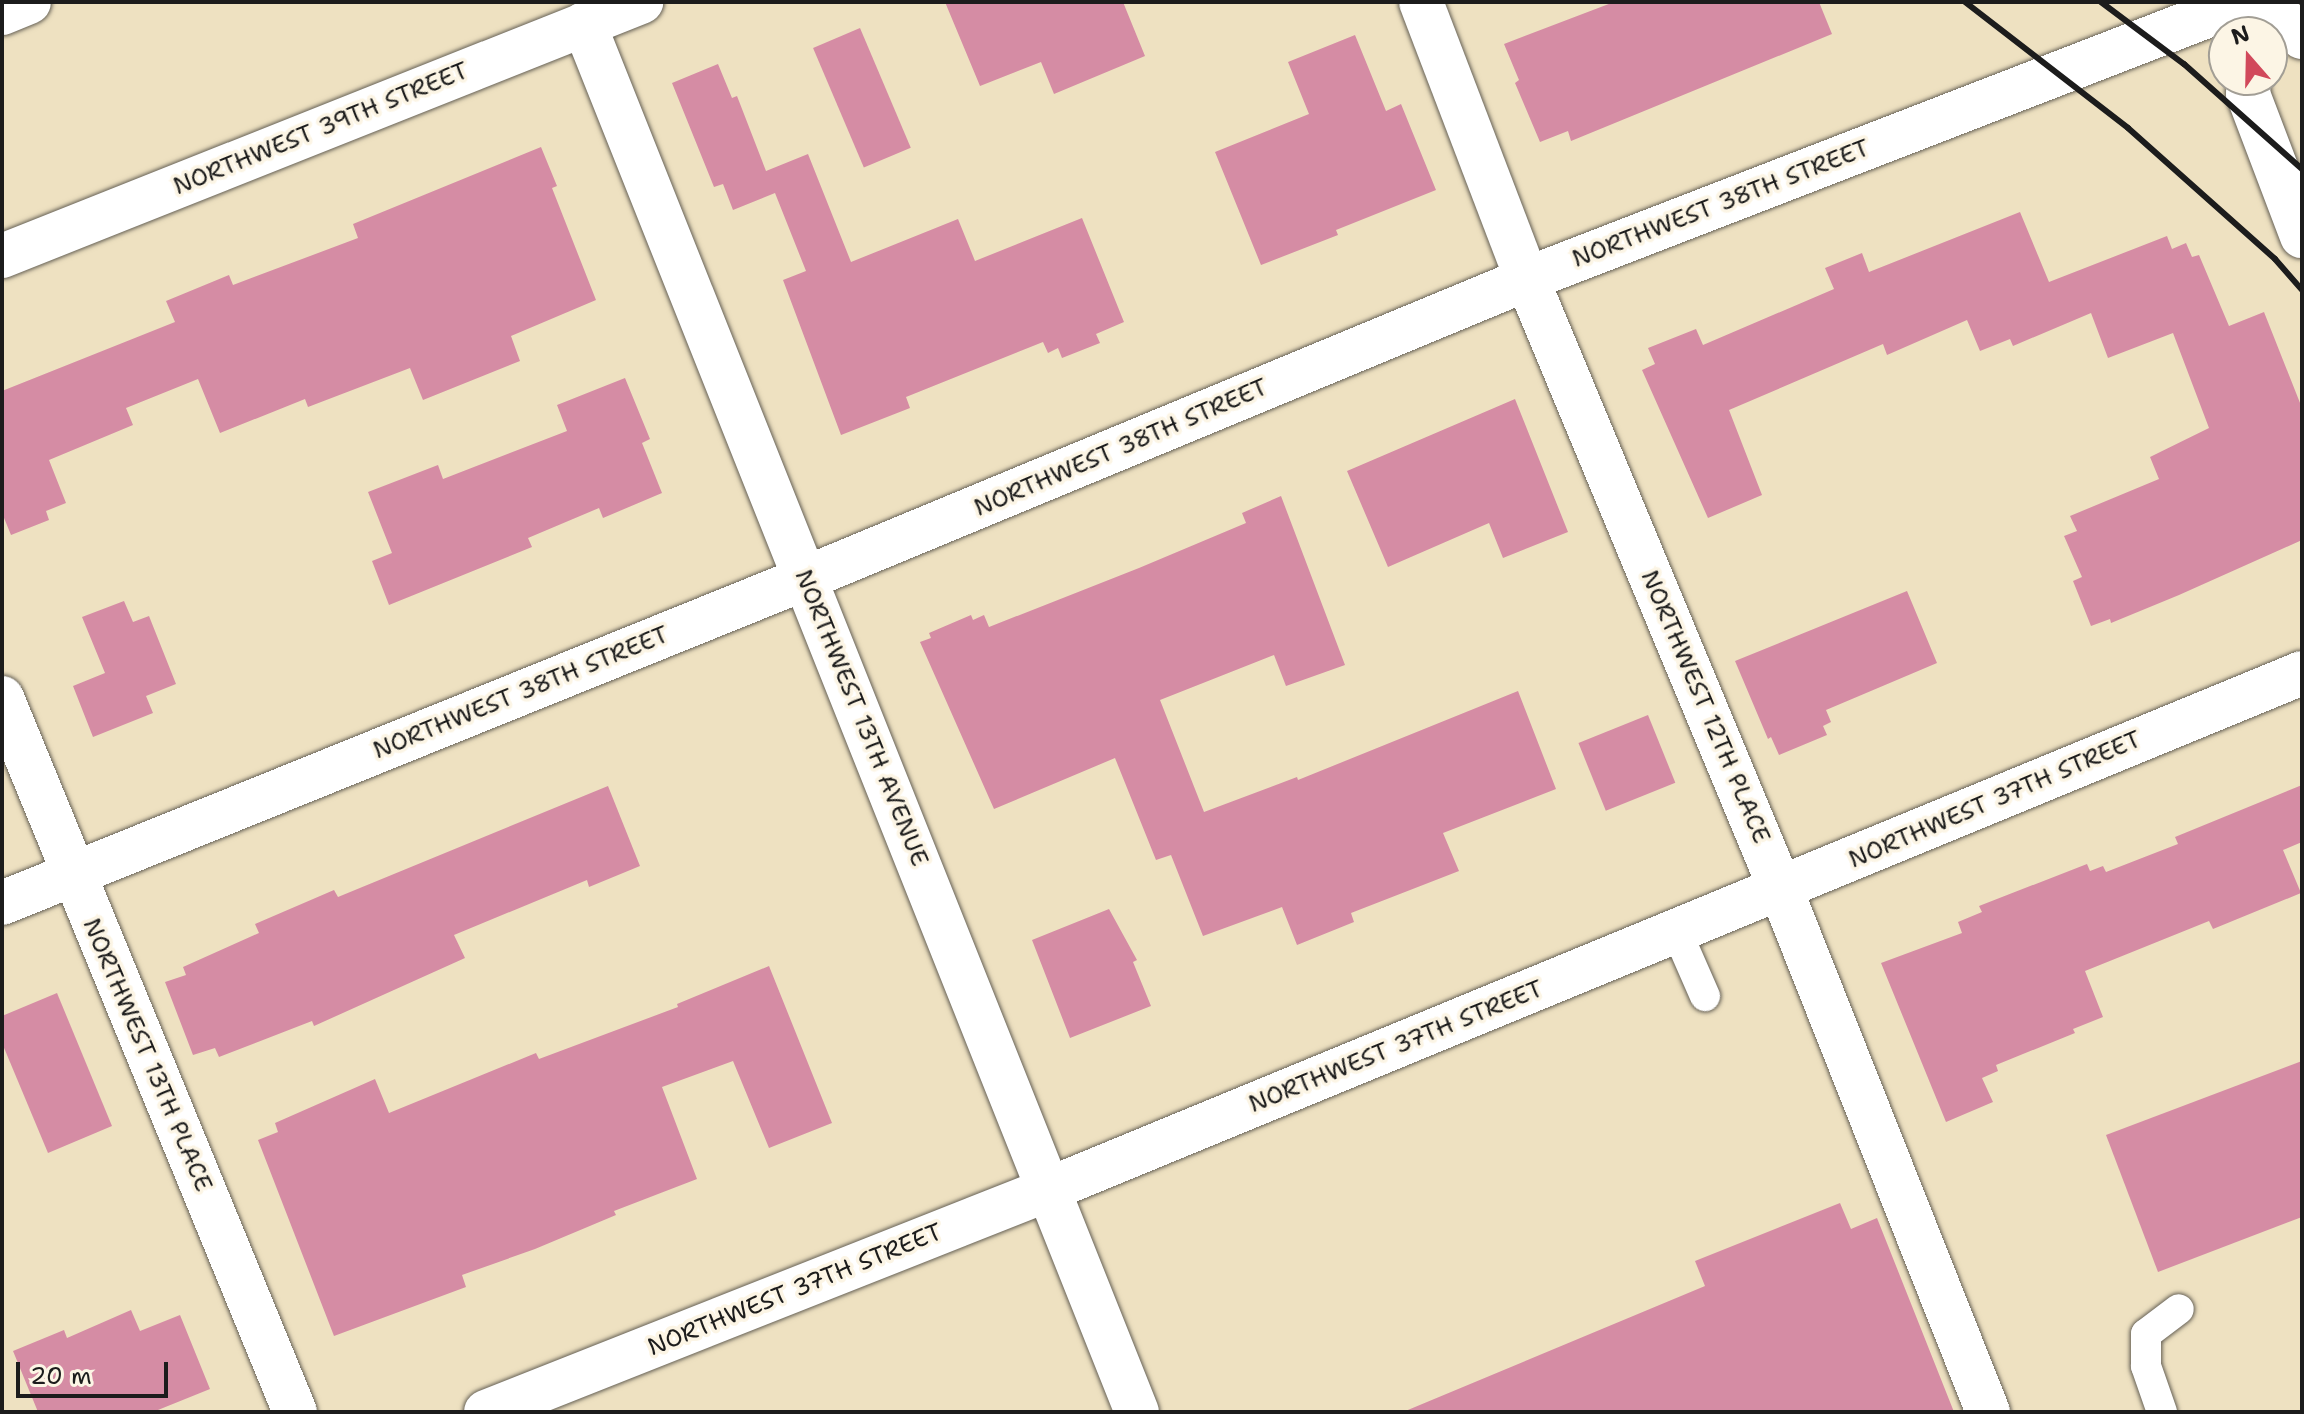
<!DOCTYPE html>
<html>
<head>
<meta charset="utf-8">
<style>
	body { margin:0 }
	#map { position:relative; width:2304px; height:1414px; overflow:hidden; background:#eee1c1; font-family:"Shantell Sans",sans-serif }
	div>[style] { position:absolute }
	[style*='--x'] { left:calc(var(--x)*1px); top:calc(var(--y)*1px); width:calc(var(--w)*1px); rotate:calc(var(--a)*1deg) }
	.building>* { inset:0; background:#d58ca4; transform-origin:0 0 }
	.roads { filter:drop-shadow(0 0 2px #666156) drop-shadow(0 0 2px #666156) }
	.service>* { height:30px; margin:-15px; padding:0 15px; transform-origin:15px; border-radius:15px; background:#fff }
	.minor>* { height:44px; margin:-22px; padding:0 22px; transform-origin:22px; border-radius:22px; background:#fff }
	.secondary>* { height:44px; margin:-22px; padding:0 22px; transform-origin:22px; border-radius:22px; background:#fff }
	.primary>* { height:44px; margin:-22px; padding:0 22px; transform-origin:22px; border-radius:22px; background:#fff }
	.motorway>* { height:44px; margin:-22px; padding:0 22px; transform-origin:22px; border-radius:22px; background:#fff }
	.rail>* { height:6px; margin:-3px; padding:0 3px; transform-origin:3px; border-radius:3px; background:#1c1c1c }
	span { translate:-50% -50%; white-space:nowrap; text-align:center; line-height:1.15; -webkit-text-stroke:7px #fcf5e5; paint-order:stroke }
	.street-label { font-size:24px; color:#1c1c1c }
	.frame { position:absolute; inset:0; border:4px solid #1c1c1c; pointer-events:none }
	.north { position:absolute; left:2208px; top:16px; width:80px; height:80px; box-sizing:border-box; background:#fcf5e5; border:2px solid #a29e95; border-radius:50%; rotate:340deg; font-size:22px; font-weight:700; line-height:32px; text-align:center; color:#1c1c1c }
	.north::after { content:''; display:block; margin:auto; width:28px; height:36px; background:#d1495b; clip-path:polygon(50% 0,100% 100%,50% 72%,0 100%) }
	.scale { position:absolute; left:16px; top:1362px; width:152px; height:36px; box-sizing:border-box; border:4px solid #1c1c1c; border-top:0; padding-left:10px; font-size:24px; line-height:28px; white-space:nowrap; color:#1c1c1c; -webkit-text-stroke:6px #fcf5e5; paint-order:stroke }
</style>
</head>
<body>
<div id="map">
	<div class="building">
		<div style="clip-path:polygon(945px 2px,1123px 2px,1145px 56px,1054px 94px,1041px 62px,980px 86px)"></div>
		<div style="clip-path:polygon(1614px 2px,1819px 2px,1832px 34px,1571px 141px,1568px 131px,1540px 142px,1515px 83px,1519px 80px,1504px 44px)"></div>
		<div style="left:860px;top:28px;width:130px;height:51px;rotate:67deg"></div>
		<div style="clip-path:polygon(1355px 35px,1386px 111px,1401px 104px,1436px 190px,1336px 230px,1338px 235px,1261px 265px,1215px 152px,1309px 114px,1288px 62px)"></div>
		<div style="clip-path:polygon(718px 64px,732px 98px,737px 96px,766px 171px,808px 154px,851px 262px,958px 219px,975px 261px,1082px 218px,1124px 322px,1096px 334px,1100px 343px,1062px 358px,1058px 348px,1048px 353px,1043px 342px,906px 397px,910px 408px,841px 435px,783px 280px,806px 271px,775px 193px,733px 210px,723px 184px,714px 187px,672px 83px)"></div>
		<div style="clip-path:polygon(541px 147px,557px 186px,552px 188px,596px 300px,511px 336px,520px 361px,423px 400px,410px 368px,308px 407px,305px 399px,220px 433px,198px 379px,126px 408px,133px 425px,49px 460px,66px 503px,46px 511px,49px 520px,11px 535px,2px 513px,2px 391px,175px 322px,166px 301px,229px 275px,233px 285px,358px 238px,353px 224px)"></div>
		<div style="clip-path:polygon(2020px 212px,2049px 282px,2167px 236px,2172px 249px,2186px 243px,2192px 257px,2199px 255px,2229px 326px,2264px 312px,2302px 408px,2302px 540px,2179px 595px,2111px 623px,2110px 619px,2091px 626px,2073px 581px,2082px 577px,2064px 536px,2077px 531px,2070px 516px,2159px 479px,2150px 457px,2209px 428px,2173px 333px,2108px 358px,2091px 313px,2013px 346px,2010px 339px,1980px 351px,1967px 320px,1887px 355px,1883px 344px,1729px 410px,1762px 495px,1708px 518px,1642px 370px,1655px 364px,1648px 348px,1696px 329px,1703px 345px,1834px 289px,1825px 268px,1862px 253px,1869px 272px)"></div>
		<div style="clip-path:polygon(625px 378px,650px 439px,642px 443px,662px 493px,603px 518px,599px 508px,528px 538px,532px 547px,389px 605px,372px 561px,392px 553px,368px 492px,438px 465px,443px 479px,567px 431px,557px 405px)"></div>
		<div style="clip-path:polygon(1515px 399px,1568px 532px,1503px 558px,1489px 523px,1388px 567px,1347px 471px)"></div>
		<div style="clip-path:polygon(1281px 496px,1345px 665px,1286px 686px,1274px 655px,1160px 700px,1204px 812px,1297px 777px,1298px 780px,1518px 691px,1556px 789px,1443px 833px,1459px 871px,1351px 913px,1354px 922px,1297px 945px,1282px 907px,1203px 936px,1171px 855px,1156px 860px,1115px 758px,994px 809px,920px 642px,931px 638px,929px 633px,971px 615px,973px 620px,984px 615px,989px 627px,1139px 568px,1246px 523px,1242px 513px)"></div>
		<div style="clip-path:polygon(1907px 591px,1937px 663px,1826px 710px,1831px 722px,1823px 726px,1827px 735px,1779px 755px,1771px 737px,1768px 739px,1735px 661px)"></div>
		<div style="clip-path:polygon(124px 601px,133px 622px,149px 616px,176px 684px,146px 696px,153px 713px,93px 737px,73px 686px,105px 673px,82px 617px)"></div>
		<div style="left:1648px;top:715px;width:73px;height:75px;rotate:68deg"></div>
		<div style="clip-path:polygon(2302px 785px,2302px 842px,2283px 850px,2301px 893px,2213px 929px,2209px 921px,2085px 971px,2103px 1017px,2073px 1029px,2075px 1033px,1996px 1065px,1998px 1071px,1982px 1078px,1993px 1102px,1946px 1122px,1881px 963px,1962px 933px,1958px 922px,1982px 912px,1979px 906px,2087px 864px,2090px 871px,2103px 866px,2106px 872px,2178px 844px,2175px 837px)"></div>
		<div style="clip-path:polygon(608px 786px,640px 866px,589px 887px,587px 880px,454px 935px,465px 958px,314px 1026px,312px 1021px,219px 1057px,215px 1048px,193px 1055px,165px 982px,186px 975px,183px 967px,259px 933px,255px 924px,334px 890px,338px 897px)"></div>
		<div style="clip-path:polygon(1109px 909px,1137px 960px,1133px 962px,1151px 1006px,1070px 1038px,1032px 940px)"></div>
		<div style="clip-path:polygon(769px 966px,832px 1123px,769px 1148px,733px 1061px,662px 1087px,697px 1179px,614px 1211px,616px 1215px,535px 1249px,462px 1275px,466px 1287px,334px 1336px,258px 1140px,278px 1132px,275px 1123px,375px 1079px,389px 1113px,536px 1053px,539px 1059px,678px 1007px,677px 1004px)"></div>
		<div style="clip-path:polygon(57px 993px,112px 1126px,48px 1153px,2px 1043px,2px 1016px)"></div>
		<div style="clip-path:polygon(2302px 1061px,2302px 1217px,2158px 1272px,2106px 1135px)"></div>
		<div style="clip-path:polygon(1840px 1203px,1851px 1229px,1877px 1218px,1954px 1412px,1403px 1412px,1705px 1286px,1695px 1261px)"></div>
		<div style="clip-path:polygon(131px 1310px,140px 1331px,180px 1315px,210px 1389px,153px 1412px,38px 1412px,13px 1351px,64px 1330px,67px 1338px)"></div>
	</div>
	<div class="roads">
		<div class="service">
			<div style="--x:1677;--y:932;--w:70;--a:66.4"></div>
			<div style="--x:2162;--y:1412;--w:49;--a:-109.2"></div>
			<div style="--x:2146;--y:1366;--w:32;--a:-90"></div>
			<div style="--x:2146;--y:1334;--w:41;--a:-37.1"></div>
		</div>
		<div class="minor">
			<div style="--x:1421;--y:2;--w:297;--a:69.1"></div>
			<div style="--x:1527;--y:279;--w:662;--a:67.43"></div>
			<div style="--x:1781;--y:890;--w:562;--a:68.37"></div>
			<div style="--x:584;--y:24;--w:1494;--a:68.28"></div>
			<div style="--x:2;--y:698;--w:772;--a:67.69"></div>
			<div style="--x:2;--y:903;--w:867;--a:-22.01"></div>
			<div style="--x:806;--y:578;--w:781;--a:-22.52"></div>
			<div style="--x:1527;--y:279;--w:768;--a:-21.15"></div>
			<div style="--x:486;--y:1412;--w:603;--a:-21.59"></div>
			<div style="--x:1047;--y:1190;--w:1357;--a:-22.39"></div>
		</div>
		<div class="secondary">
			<div style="--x:2;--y:256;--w:688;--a:-21.68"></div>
		</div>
		<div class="primary">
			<div style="--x:2264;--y:2;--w:52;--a:42.6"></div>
			<div style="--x:2249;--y:80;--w:14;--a:94"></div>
			<div style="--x:2248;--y:94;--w:152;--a:69.2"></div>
		</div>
		<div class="motorway">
			<div style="--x:2;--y:13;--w:29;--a:-22"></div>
		</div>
	</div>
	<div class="rail">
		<div style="--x:1965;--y:2;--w:206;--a:37.7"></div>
		<div style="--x:2128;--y:128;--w:197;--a:41.7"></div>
		<div style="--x:2275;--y:259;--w:41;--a:48.9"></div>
		<div style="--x:2101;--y:2;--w:104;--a:36.8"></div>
		<div style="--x:2184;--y:64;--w:158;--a:41.7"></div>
	</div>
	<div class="street-label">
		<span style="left:321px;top:129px;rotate:-22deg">NORTHWEST 39TH STREET</span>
		<span style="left:1721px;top:204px;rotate:-21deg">NORTHWEST 38TH STREET</span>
		<span style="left:1121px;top:448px;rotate:-23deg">NORTHWEST 38TH STREET</span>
		<span style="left:521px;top:693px;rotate:-22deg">NORTHWEST 38TH STREET</span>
		<span style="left:1705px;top:707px;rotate:67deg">NORTHWEST 12TH PLACE</span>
		<span style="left:861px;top:718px;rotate:68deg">NORTHWEST 13TH AVENUE</span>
		<span style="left:1995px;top:800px;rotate:-23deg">NORTHWEST 37TH STREET</span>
		<span style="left:1396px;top:1047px;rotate:-22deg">NORTHWEST 37TH STREET</span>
		<span style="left:147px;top:1055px;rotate:67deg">NORTHWEST 13TH PLACE</span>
		<span style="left:795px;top:1290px;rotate:-22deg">NORTHWEST 37TH STREET</span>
	</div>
	<div class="frame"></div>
	<div class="north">N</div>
	<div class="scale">20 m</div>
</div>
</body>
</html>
